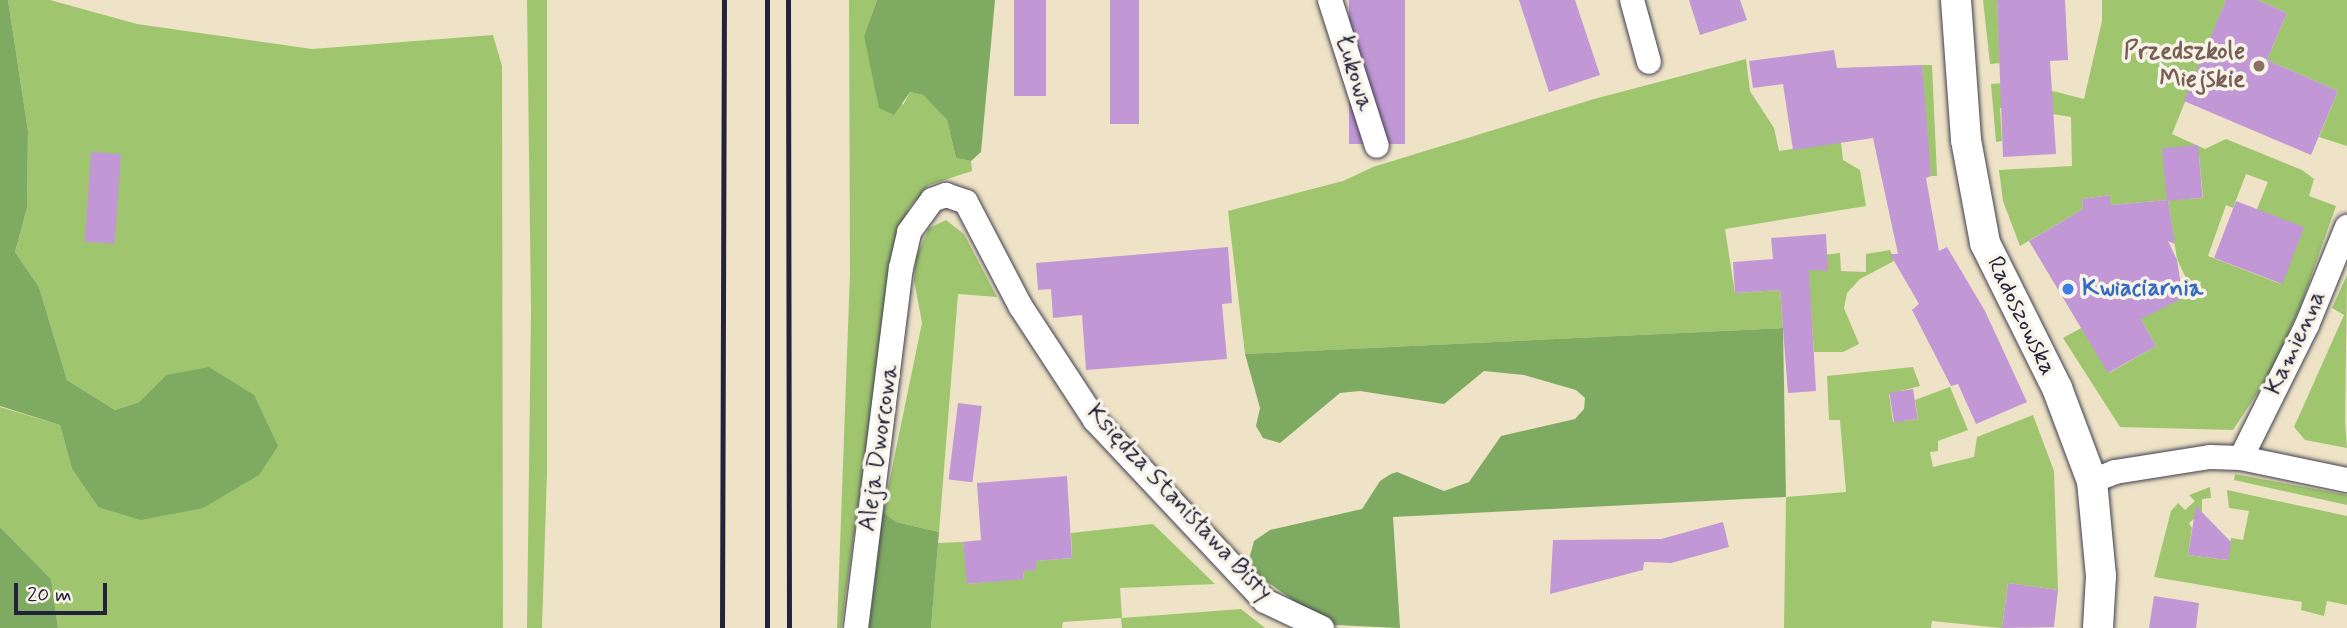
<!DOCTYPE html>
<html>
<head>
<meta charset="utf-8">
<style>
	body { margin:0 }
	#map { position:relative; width:2347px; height:628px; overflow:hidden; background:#eee3c6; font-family:Mynerve,sans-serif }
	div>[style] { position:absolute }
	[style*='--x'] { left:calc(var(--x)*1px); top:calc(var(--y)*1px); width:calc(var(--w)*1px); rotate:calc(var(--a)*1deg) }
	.green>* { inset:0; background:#9fc56f }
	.forest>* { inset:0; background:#7faa62 }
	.building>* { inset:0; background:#c198d5; transform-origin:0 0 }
	.roads { filter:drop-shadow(0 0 2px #413f50) drop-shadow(0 0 2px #413f50) }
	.minor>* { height:24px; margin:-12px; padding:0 12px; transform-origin:12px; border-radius:12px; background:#fff }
	.tertiary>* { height:30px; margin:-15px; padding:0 15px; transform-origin:15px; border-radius:15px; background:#fff }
	.rail>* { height:5px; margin:-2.5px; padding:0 2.5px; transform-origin:2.5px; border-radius:2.5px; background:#22223b }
	.dots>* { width:19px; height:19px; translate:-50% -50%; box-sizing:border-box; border:4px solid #f7f3e8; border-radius:50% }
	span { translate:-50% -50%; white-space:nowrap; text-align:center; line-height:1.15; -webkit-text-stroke:7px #f7f3e8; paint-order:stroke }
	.education-label { font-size:24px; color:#785e54; font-weight:700 }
	.right { translate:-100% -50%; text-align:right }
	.street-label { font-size:24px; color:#22223b }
	.shop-label { font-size:24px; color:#366cbe; font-weight:700 }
	.left { translate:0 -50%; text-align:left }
	.scale { position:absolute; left:14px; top:583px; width:93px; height:32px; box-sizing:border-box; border:4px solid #22223b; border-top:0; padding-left:9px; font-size:21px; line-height:24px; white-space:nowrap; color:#22223b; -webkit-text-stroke:5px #f7f3e8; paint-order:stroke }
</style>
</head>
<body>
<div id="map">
	<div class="green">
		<div style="clip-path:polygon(8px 0,50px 0,137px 24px,312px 49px,493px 35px,502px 66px,503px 628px,58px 628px,51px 579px,0 527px,0 407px,60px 425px,72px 469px,98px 507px,166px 375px,139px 402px,115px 410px,67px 380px,39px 287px,15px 252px,27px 208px,28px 131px)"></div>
		<div style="clip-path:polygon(527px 0,547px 0,547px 473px,542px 628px,527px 628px,531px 309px)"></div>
		<div style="clip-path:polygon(849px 0,877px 0,864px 36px,903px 105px,910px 92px,923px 95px,947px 120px,956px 158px,971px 161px,972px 171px,929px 185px,909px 208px,894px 246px,841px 628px,837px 628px,850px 273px)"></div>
		<div style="clip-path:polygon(1983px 0,1997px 0,2000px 63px,1990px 64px)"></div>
		<div style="clip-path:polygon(evenodd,2102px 0,2226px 0,2172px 134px,2205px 149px,2226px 139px,2302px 170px,2314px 179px,2309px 196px,2336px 206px,2301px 305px,2270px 374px,2233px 430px,2120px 427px,2063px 338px,2083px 327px,2109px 373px,2156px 346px,2135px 308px,2172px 303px,2193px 293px,2177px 259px,2168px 200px,2110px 205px,2110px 195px,2082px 199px,2083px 209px,2020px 246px,2003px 201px,1999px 170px,2072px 166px,2071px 117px,2053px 114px,2052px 104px,2000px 108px,2002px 141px,1996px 142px,1991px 84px,2017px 82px,2084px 99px,2102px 21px,2102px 0,2199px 156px,2203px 198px,2169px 200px,2199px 156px,2102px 0,2246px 174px,2268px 182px,2257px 209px,2281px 284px,2208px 256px,2226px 205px,2233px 208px,2246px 174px)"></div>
		<div style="clip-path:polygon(2257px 0,2347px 0,2347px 146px,2319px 137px,2338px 91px,2267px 60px,2287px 13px)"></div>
		<div style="clip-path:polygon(1746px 59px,1750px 91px,1774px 128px,1779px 151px,1841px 142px,1843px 160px,1860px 170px,1866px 206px,1725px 229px,1735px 293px,1780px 290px,1783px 328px,1245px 354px,1228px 211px,1343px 181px,1373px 167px,1594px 99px)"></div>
		<div style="clip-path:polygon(1922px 65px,1932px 65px,1937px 176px,1931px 176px,1925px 133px)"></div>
		<div style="clip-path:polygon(946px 220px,964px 234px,997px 297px,958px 294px,939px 532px,896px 522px,883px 512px,922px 323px,914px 280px,916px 257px,929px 228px)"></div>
		<div style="clip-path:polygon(1890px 250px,1894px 261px,1860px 279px,1847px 293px,1844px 308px,1859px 344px,1843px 352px,1814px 352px,1807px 257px,1840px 253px,1841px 271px,1866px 272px,1866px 254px)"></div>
		<div style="clip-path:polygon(2347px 275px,2345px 422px,2347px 448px,2305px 440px,2294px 427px,2344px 315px,2332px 308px)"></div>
		<div style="clip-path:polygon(1913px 367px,1920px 386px,1889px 394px,1893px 422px,1918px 419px,1915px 400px,1950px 387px,1968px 430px,1938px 441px,1938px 451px,1930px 452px,1933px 467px,1974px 457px,1977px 437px,2033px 415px,2054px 471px,2058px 590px,2008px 583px,2002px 628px,1932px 621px,1931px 628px,1784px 628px,1786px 497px,1846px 492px,1840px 420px,1829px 420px,1827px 376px)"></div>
		<div style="clip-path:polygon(2235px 474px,2347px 495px,2347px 505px,2234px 480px)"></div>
		<div style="clip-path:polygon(2210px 487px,2211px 498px,2202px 499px,2202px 512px,2189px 523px,2192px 528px,2188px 555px,2227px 560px,2231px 538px,2243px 540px,2249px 511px,2229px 508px,2227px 490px,2347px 516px,2347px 605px,2327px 601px,2324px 616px,2301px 610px,2302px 602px,2154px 577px,2171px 511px,2178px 503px,2185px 510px,2195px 501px,2189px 495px)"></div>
		<div style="clip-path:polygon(1153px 524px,1215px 584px,1120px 588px,1122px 618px,1241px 609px,1265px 628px,1122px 628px,1121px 618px,1063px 622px,1062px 628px,931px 628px,938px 543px,963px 542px,968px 584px,1024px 578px,1023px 571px,1036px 561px,1072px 558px,1071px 533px)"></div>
	</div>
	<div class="forest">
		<div style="clip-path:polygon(0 0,8px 0,28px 131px,27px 208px,15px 252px,39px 287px,67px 380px,115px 410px,139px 402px,166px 375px,209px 367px,254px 395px,278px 446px,259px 475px,203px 508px,141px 520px,98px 507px,72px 469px,60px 425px,0 406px)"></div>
		<div style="clip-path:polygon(877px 0,995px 0,981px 152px,971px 161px,956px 158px,947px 120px,923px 95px,910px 92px,894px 115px,879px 108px,864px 36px)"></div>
		<div style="clip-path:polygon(1783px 328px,1786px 497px,1393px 517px,1400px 628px,1335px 625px,1300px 605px,1252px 571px,1248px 563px,1254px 541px,1270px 530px,1362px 509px,1380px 481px,1391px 474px,1397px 472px,1444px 491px,1469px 482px,1501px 436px,1575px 419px,1584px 409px,1585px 398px,1576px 390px,1524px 375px,1484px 371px,1444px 404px,1360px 391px,1340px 393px,1280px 443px,1263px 438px,1256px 426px,1260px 408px,1245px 354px)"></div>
		<div style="clip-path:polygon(883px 512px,896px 522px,939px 532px,931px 628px,869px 628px)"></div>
		<div style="clip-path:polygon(0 527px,51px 579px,58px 628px,0 628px)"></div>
	</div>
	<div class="building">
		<div style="left:1014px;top:0;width:32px;height:96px"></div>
		<div style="left:1110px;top:0;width:29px;height:124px"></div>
		<div style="left:1349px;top:0;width:56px;height:144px"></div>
		<div style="clip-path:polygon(1519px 0,1575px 0,1600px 75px,1549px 92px)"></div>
		<div style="clip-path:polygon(1689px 0,1740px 0,1747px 20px,1700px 35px)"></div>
		<div style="clip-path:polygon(1997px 0,2065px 0,2068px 60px,2050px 61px,2056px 154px,2003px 157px)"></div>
		<div style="clip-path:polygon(2226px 0,2257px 0,2287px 13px,2267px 60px,2338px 91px,2311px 155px,2184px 101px)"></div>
		<div style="clip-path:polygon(1834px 50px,1837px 68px,1922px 65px,1931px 176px,1926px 178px,1939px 251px,1947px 247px,1985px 311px,2027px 402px,1976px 424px,1958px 384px,1951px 386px,1912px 310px,1919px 304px,1890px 254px,1898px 254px,1873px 138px,1793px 150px,1783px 84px,1753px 88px,1749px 61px)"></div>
		<div style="left:2198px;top:145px;width:53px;height:36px;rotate:85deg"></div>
		<div style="left:91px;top:152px;width:30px;height:90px;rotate:4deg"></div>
		<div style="clip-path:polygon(2110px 195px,2110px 205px,2168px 200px,2175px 244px,2168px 241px,2177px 260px,2183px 298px,2141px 319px,2156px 346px,2108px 373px,2029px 241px,2083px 209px,2082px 199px)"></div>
		<div style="left:2236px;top:201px;width:73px;height:61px;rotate:21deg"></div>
		<div style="clip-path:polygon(1826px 234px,1828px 271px,1809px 270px,1816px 391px,1788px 393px,1780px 290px,1735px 293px,1733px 262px,1773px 259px,1771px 238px)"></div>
		<div style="clip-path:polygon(1228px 247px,1232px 303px,1222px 304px,1227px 359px,1086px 370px,1082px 315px,1053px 318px,1051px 289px,1038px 290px,1036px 263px)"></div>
		<div style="left:1913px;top:389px;width:30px;height:24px;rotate:81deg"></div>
		<div style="left:958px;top:403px;width:24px;height:77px;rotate:7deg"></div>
		<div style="clip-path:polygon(1067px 476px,1072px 558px,1036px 561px,1036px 570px,1023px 571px,1024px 579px,967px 584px,963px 542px,981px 540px,977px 483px)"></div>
		<div style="clip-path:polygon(2196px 506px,2231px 542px,2228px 560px,2188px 555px)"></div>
		<div style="clip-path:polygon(1723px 522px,1729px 547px,1671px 563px,1644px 562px,1643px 570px,1550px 594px,1553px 540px,1661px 539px)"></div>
		<div style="clip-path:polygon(2008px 583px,2058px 590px,2054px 627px,2002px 628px)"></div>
		<div style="clip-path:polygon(2154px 596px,2199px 603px,2196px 628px,2149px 628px)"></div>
	</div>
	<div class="roads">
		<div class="minor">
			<div style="--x:1330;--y:0;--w:153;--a:72.2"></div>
			<div style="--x:1632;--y:0;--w:64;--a:74.7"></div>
			<div style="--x:2241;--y:458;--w:148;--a:-63.6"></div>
			<div style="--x:2307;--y:325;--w:106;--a:-67.8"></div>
			<div style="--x:2092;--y:481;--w:25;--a:-21"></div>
			<div style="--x:2115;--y:472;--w:96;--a:-9"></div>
			<div style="--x:2210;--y:457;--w:31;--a:2"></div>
			<div style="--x:2241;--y:458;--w:108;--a:11.7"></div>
			<div style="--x:856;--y:628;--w:363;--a:-82.9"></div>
			<div style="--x:901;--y:268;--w:37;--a:-77"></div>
			<div style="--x:909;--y:232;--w:39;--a:-54"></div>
			<div style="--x:932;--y:200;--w:15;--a:-20"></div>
			<div style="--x:946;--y:195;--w:21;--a:19"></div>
			<div style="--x:966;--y:202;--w:119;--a:62.4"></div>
			<div style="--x:1021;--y:307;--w:135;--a:56.8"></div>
			<div style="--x:1095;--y:420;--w:248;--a:46.8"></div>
			<div style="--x:1265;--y:601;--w:63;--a:25.3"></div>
		</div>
		<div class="tertiary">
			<div style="--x:1956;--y:0;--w:140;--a:85.9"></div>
			<div style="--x:1966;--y:140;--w:105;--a:79.5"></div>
			<div style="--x:1985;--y:243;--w:162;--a:63.6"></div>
			<div style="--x:2057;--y:388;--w:99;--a:69.4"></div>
			<div style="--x:2092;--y:481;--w:95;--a:84.6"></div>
			<div style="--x:2101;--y:576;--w:52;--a:93.3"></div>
		</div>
	</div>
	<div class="rail">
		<div style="--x:767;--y:0;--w:628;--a:90"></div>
		<div style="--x:788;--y:0;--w:628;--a:89.91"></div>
		<div style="--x:722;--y:628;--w:628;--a:-89.82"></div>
	</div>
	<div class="dots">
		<div style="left:2259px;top:66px;background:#8d6e63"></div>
		<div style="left:2068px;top:289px;background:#3f7fe0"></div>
	</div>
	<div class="education-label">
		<span class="right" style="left:2245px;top:66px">Przedszkole<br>Miejskie</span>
	</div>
	<div class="street-label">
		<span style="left:1354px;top:73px;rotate:72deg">Łukowa</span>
		<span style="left:2021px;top:316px;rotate:64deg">Radoszowska</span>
		<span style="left:2296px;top:343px;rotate:-65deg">Kamienna</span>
		<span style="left:879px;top:448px;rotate:-82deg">Aleja Dworcowa</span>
		<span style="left:1179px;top:503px;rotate:47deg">Księdza Stanisława Bisty</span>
	</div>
	<div class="shop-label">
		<span class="left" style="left:2082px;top:289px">Kwiaciarnia</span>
	</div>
	<div class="scale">20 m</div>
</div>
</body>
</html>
